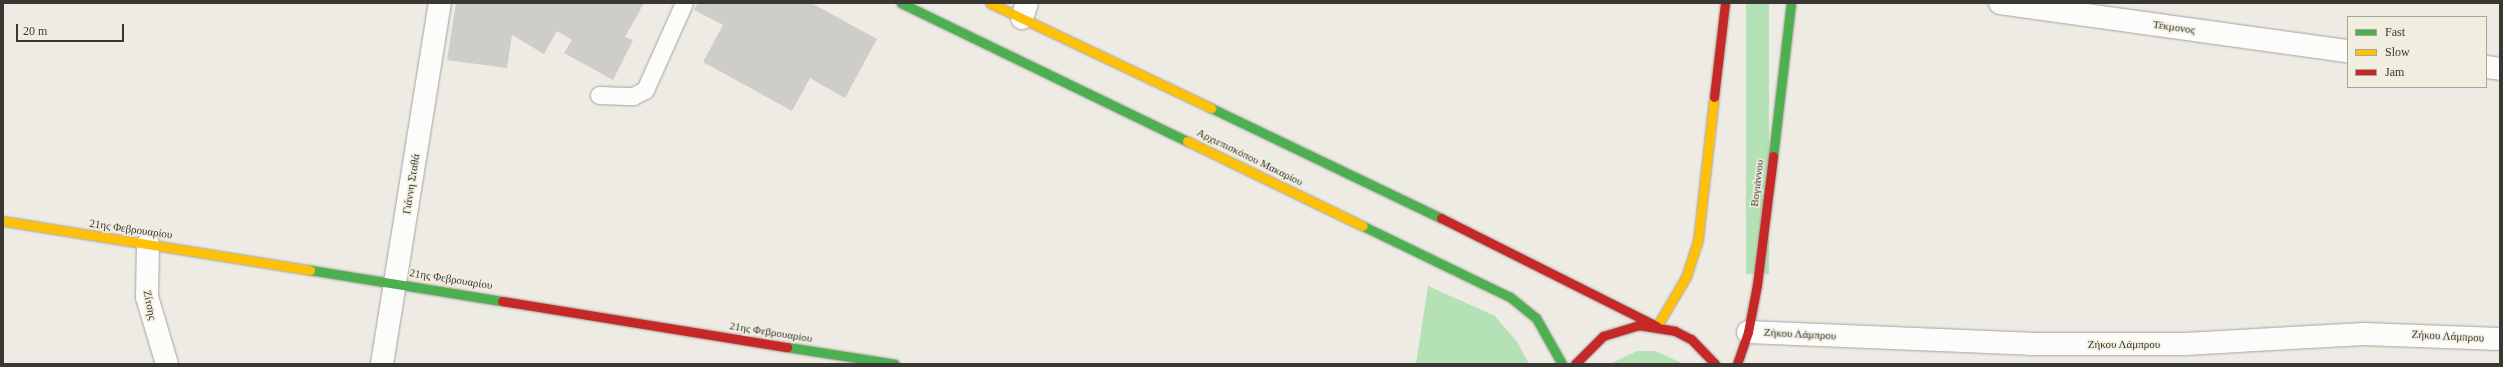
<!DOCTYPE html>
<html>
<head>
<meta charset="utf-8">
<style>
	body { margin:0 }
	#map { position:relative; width:2503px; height:367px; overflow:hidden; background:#edebe3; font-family:Georgia,serif }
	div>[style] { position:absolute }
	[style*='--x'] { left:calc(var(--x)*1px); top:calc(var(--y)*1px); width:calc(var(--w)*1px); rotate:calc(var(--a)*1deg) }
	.green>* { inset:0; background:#b5e1b6; transform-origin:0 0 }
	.building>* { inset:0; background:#cfcdc7 }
	.roads { filter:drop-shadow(0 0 1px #a4a39d) drop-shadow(0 0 1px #a4a39d) }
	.lane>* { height:17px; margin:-8.5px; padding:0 8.5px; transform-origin:8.5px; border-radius:8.5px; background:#fcfcfb }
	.street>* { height:22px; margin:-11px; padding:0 11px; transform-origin:11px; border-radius:11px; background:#fcfcfb }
	.fast>* { height:9px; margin:-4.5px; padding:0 4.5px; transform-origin:4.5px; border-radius:4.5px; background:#4caf50 }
	.slow>* { height:9px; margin:-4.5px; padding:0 4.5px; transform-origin:4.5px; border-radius:4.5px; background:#ffc107 }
	.jam>* { height:9px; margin:-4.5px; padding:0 4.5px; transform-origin:4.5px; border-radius:4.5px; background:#c62828 }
	span { translate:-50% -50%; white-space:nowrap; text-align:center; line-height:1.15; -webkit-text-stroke:3px #f1eedf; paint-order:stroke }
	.street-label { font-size:11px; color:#383732 }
	.frame { position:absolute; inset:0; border:4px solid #383732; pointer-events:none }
	.legend { position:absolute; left:2347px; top:16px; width:140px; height:72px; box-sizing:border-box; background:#f1eedf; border:1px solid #a7a59a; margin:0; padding:5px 7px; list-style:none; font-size:12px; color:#383732 }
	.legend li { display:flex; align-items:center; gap:8px; height:20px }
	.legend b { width:20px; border:1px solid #a7a59a }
	.scale { position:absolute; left:16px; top:24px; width:108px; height:18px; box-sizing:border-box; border:2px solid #383732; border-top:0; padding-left:5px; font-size:12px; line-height:14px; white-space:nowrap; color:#383732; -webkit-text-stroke:3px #f1eedf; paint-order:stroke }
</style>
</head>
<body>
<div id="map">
	<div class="green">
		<div style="left:1746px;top:3px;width:23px;height:271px"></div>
		<div style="clip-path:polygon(1428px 286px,1495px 316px,1517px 342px,1529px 364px,1416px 364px)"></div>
		<div style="clip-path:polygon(1637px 351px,1655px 351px,1684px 364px,1610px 364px)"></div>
	</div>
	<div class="building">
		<div style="clip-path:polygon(456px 3px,644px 3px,625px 37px,633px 40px,613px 80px,564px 53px,572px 40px,557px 31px,544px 54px,512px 35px,507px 68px,447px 60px)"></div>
		<div style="clip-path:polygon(698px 3px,811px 3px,877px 39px,845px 98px,810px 78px,792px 111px,703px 62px,723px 25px,694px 10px)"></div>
	</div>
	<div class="roads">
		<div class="lane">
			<div style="--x:599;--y:95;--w:34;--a:2"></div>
			<div style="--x:633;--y:96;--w:13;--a:-27"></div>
			<div style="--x:645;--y:90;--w:95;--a:-65.9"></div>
		</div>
		<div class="street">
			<div style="--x:2000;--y:3;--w:351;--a:7.9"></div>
			<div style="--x:1022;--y:18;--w:16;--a:-72"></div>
			<div style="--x:2486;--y:67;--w:14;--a:8"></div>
			<div style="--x:148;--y:244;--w:53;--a:91.1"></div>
			<div style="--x:147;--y:297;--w:70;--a:73.4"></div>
			<div style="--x:1748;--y:332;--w:282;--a:2.4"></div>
			<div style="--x:2030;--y:344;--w:155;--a:0"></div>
			<div style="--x:2185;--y:344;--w:179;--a:-3.2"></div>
			<div style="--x:2364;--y:334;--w:136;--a:2.1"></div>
			<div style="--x:382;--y:364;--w:366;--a:-80.9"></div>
		</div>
		<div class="fast">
			<div style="--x:901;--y:3;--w:318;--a:25.8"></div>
			<div style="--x:1211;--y:108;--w:255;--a:25.6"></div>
			<div style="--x:1773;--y:156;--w:154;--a:-83.3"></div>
			<div style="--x:1363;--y:226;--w:163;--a:25.8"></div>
			<div style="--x:1510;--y:297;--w:33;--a:39"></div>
			<div style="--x:1536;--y:318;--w:53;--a:60.5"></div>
			<div style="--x:310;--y:270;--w:194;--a:9.2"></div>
			<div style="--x:787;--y:347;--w:109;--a:8.9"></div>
		</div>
		<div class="slow">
			<div style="--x:990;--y:3;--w:245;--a:25.4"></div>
			<div style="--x:1187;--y:141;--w:195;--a:25.8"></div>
			<div style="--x:3;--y:221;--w:311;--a:9.1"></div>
			<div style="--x:1657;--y:326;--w:57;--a:-59.4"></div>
			<div style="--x:1686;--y:277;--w:39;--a:-72"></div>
			<div style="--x:1698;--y:240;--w:144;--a:-83.6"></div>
		</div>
		<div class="jam">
			<div style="--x:1714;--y:97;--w:95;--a:-83.3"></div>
			<div style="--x:1441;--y:218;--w:241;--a:26.6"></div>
			<div style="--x:502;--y:301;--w:289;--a:9.2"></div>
			<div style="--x:1575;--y:364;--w:40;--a:-45"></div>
			<div style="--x:1603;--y:336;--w:37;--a:-17"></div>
			<div style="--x:1638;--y:325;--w:37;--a:9"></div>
			<div style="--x:1675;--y:331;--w:18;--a:27"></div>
			<div style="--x:1691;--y:339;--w:35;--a:46"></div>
			<div style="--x:1737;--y:364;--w:34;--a:-71"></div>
			<div style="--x:1748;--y:332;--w:48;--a:-79.2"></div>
			<div style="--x:1757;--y:285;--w:130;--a:-82.9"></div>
		</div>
	</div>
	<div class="street-label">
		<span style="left:2174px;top:27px;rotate:8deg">Τέκμονος</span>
		<span style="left:1250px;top:157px;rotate:26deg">Αρχιεπισκόπου Μακαρίου</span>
		<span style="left:1757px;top:183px;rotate:-83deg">Βογιάννου</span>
		<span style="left:411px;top:184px;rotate:-81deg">Γιάννη Σταθά</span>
		<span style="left:131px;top:229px;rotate:8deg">21ης Φεβρουαρίου</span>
		<span style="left:451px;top:279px;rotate:9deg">21ης Φεβρουαρίου</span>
		<span style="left:150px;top:305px;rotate:79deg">Ζίτσης</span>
		<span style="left:771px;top:332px;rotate:9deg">21ης Φεβρουαρίου</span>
		<span style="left:1800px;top:334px;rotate:3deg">Ζήκου Λάμπρου</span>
		<span style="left:2448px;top:336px;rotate:3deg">Ζήκου Λάμπρου</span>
		<span style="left:2124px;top:344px">Ζήκου Λάμπρου</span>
	</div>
	<div class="frame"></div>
	<ul class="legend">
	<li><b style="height:5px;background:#4caf50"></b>Fast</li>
	<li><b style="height:5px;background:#ffc107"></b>Slow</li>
	<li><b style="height:5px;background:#c62828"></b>Jam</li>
	</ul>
	<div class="scale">20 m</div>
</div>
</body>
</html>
